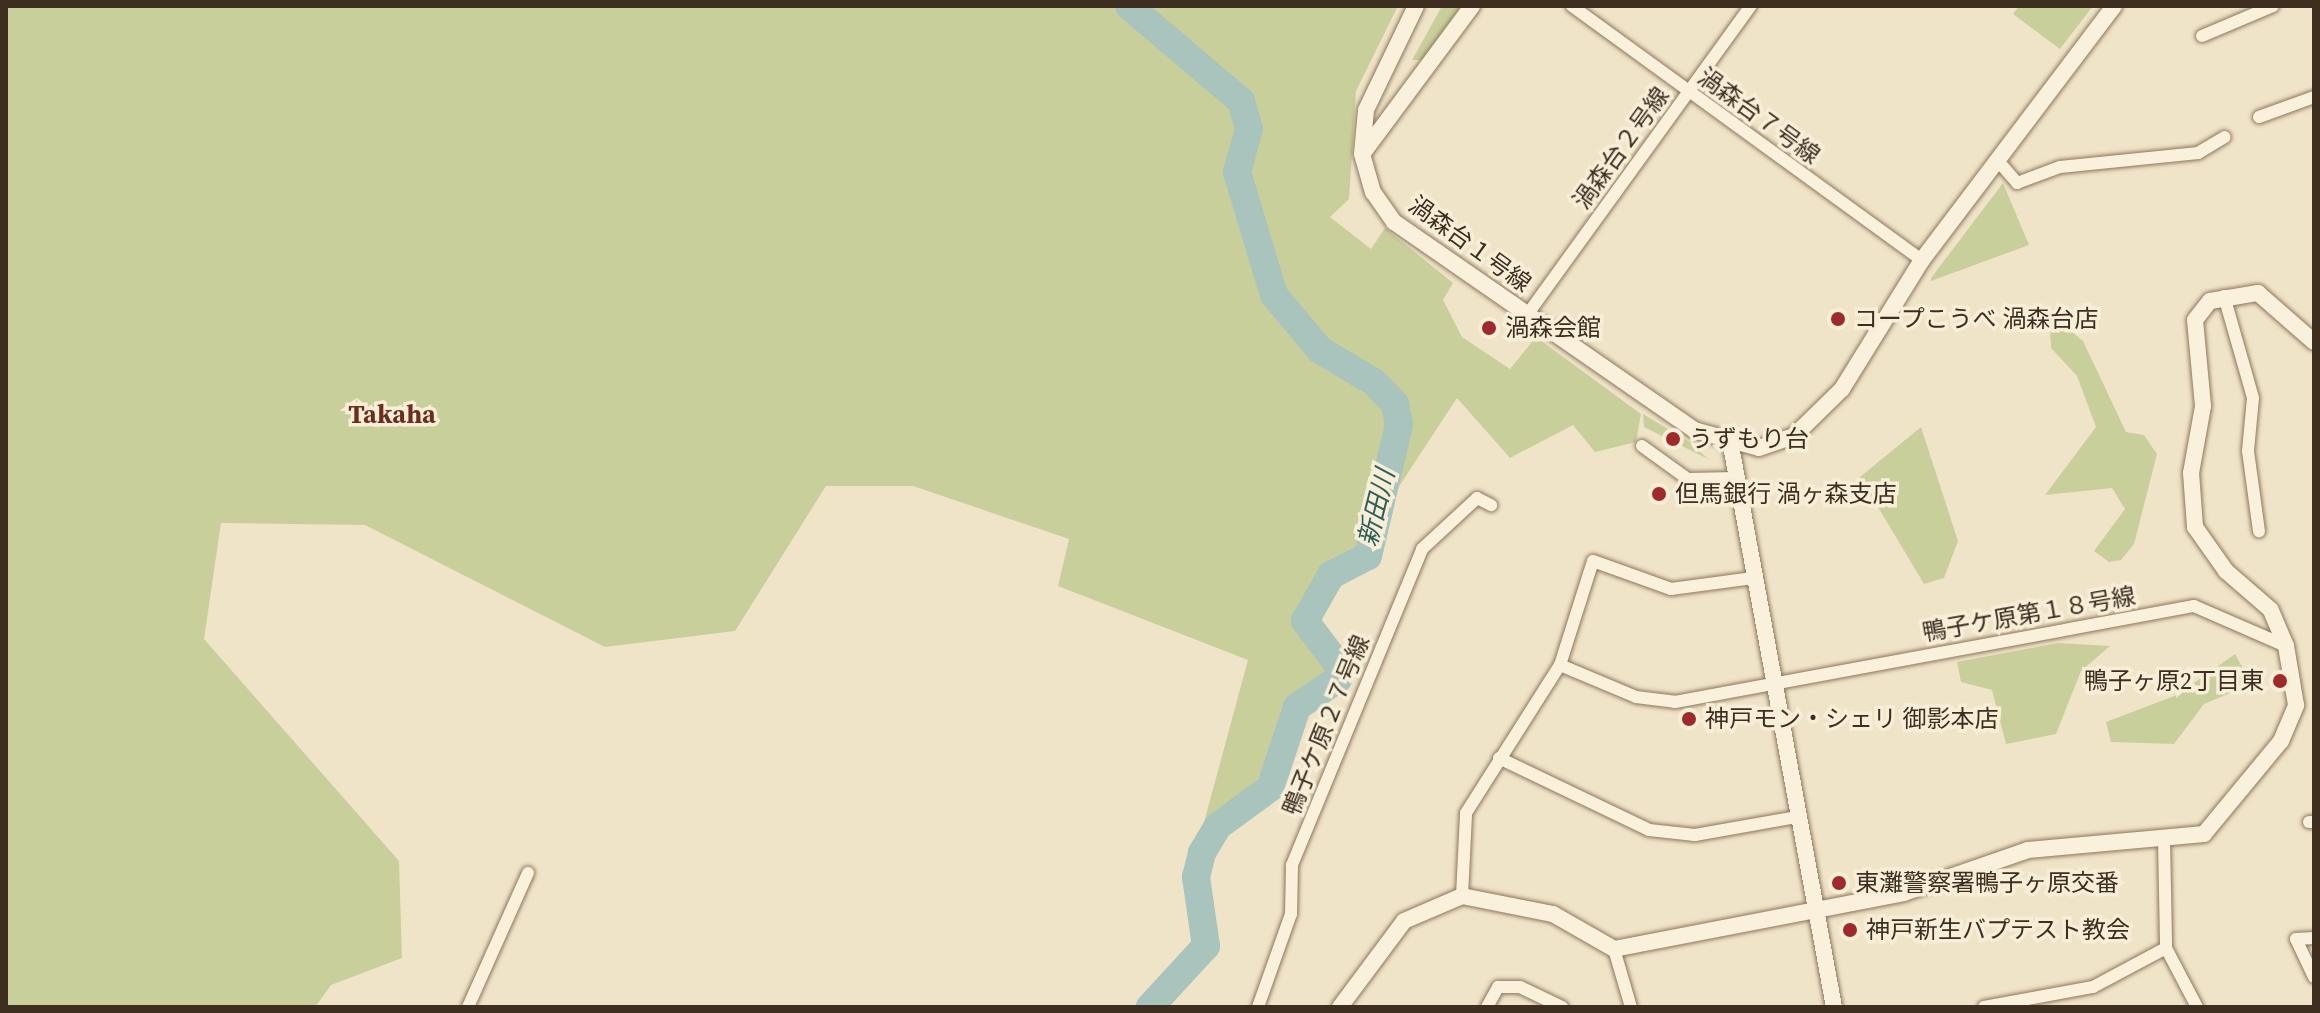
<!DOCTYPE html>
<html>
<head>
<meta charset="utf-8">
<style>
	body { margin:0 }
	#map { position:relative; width:2320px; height:1013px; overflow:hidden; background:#f0e4c8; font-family:"Source Serif 4","Noto Sans JP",serif }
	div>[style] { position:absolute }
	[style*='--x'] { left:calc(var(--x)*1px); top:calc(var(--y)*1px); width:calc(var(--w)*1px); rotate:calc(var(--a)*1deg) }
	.green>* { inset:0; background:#c9cf9b }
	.river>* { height:28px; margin:-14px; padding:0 14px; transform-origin:14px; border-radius:14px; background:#a9c4bc }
	.roads { filter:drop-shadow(0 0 2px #8d765c) drop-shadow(0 0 2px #8d765c) }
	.minor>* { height:12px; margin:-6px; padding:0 6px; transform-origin:6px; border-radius:6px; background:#faf1dc }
	.tertiary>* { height:16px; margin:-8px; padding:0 8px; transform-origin:8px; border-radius:8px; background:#faf1dc }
	.dots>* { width:22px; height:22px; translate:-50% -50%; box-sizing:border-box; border:4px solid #f7eed8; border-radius:50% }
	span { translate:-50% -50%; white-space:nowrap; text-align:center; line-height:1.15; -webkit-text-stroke:7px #f7eed8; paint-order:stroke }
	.street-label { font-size:24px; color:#3d2e20 }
	.poi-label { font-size:24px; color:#3d2e20 }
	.left { translate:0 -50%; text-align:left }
	.right { translate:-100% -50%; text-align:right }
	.neighbourhood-label { font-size:26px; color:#6b2e1e; font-weight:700 }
	.water-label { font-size:26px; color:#2f5d5a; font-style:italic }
	.frame { position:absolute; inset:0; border:8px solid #3d2e20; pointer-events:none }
</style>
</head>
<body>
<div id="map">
	<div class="green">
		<div style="clip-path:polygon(6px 6px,1398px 6px,1356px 91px,1349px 199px,1330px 217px,1371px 249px,1385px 228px,1453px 283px,1443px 300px,1462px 337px,1510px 369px,1536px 337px,1641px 414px,1636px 442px,1595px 452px,1573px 425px,1510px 458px,1457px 398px,1305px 630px,1329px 664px,1251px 790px,1203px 826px,1248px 660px,1058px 586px,1069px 539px,913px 486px,826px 486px,735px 631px,605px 647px,365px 525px,221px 523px,204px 639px,399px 861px,402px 958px,331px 985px,315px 1007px,6px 1007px)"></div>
		<div style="clip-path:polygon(1442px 6px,1461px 6px,1422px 60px,1412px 60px)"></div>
		<div style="clip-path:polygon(2019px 6px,2093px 6px,2060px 49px,2013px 14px)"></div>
		<div style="clip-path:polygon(2003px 183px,2029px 245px,1931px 281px,1931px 278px)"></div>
		<div style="clip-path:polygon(2049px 313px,2083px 341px,2126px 432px,2144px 435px,2157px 454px,2134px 544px,2121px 560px,2109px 562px,2094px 551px,2125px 509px,2112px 488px,2045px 495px,2096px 427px,2077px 376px,2051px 348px)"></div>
		<div style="clip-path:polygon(1643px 414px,1691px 443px,1708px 459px,1644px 427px)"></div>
		<div style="clip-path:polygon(1921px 427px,1958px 541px,1944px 578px,1924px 584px,1860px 477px)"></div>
		<div style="clip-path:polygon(2058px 643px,2110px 646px,2081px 671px,2056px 734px,2006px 744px,1992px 690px,1961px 682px,1957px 662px)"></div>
		<div style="clip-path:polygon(2235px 654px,2252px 684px,2204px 704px,2174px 744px,2111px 742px,2106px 722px,2177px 695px)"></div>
	</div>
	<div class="river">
		<div style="--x:1129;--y:6;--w:147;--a:40.3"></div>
		<div style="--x:1241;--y:101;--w:29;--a:74"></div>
		<div style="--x:1249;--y:129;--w:45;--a:105.6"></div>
		<div style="--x:1237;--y:172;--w:128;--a:73.3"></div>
		<div style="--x:1274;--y:295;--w:72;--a:50.1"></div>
		<div style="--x:1320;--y:350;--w:63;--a:30.7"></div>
		<div style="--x:1374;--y:382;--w:30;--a:46"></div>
		<div style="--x:1395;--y:404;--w:21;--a:79"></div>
		<div style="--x:1399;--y:425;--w:135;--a:103.3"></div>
		<div style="--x:1368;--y:556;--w:42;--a:152.8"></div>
		<div style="--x:1331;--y:575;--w:53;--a:119.5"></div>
		<div style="--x:1305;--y:621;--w:56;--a:52.9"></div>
		<div style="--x:1339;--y:666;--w:13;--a:94"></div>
		<div style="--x:1338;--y:679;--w:50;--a:145.7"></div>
		<div style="--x:1297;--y:707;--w:85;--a:108.4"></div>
		<div style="--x:1270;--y:788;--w:64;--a:143.8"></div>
		<div style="--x:1218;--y:826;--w:31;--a:121"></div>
		<div style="--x:1202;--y:853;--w:25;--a:104"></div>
		<div style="--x:1196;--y:877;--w:70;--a:81.8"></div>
		<div style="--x:1206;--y:946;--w:83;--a:132.6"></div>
	</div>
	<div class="roads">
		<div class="minor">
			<div style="--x:1572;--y:6;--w:432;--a:36"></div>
			<div style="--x:2202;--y:36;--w:77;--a:-22.9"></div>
			<div style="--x:2259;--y:117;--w:59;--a:-20"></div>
			<div style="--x:1999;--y:162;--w:28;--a:49"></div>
			<div style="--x:2017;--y:183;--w:46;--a:-20.4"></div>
			<div style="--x:2060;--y:167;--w:139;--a:-5.8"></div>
			<div style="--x:2198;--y:153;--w:31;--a:-31"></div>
			<div style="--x:2224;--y:296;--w:106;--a:74.1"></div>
			<div style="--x:2253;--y:398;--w:53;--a:95.4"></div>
			<div style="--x:2248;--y:451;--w:81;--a:82.2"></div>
			<div style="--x:1527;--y:315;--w:382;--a:-54.1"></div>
			<div style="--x:1642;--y:446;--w:57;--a:35.7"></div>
			<div style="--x:1688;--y:479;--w:47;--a:-1.2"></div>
			<div style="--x:1560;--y:665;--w:82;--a:22.8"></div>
			<div style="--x:1636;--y:697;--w:39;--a:7"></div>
			<div style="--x:1675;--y:702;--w:528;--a:-10.48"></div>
			<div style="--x:2194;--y:606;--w:100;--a:23.5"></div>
			<div style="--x:1499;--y:758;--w:166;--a:25.6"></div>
			<div style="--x:1649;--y:830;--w:46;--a:6.2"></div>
			<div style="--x:1695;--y:835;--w:104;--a:-10"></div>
			<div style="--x:2309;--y:822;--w:5;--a:0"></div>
			<div style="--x:2164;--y:839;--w:109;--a:88.9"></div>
			<div style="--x:2166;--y:948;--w:67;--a:62.3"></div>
			<div style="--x:1462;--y:896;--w:83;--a:-87.2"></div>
			<div style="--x:1466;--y:813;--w:175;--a:-57.6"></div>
			<div style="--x:1560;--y:665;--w:109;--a:-72.4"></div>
			<div style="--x:1593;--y:561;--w:83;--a:19.7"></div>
			<div style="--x:1671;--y:589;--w:83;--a:-7.6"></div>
			<div style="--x:2314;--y:938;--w:18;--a:177"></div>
			<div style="--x:2296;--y:939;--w:42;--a:64.7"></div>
			<div style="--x:1614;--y:949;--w:60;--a:73.7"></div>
			<div style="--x:468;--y:1007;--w:147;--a:-65.9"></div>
			<div style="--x:1258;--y:1007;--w:99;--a:-70.5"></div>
			<div style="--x:1291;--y:914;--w:49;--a:-88.8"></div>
			<div style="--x:1292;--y:865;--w:342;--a:-67.6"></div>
			<div style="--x:1422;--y:549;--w:75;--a:-42.8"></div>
			<div style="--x:1477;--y:498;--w:16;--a:27"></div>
			<div style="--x:1487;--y:1007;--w:23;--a:-61"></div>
			<div style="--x:1498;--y:987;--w:22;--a:0"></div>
			<div style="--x:1520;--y:987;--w:47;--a:25.5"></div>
			<div style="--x:1984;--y:1007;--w:111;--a:-10.4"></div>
			<div style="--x:2093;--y:987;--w:83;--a:-28.1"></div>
		</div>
		<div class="tertiary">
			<div style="--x:1416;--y:6;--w:115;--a:115.7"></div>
			<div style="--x:1366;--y:110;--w:44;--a:95.2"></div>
			<div style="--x:1362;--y:154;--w:40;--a:74"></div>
			<div style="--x:1373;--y:192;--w:37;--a:55"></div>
			<div style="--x:1394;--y:222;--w:365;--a:34.7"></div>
			<div style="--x:1694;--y:430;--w:67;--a:15.5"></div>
			<div style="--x:1759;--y:448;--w:37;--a:-19"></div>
			<div style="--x:1794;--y:436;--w:67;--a:-44.4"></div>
			<div style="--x:1842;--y:389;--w:152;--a:-58.2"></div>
			<div style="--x:1922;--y:260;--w:318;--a:-52.9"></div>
			<div style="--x:1363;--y:153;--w:183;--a:-53.4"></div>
			<div style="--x:1731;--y:446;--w:570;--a:79.6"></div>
			<div style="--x:1340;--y:1007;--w:107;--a:-53.3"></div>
			<div style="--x:1404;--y:921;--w:63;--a:-23.3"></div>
			<div style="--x:1462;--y:896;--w:93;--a:11.2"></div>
			<div style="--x:1553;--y:914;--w:70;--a:29.8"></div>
			<div style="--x:1614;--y:949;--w:295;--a:-10.9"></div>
			<div style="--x:1904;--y:893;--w:131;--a:-19.1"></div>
			<div style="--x:2028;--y:850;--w:177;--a:-5.2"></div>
			<div style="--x:2204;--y:834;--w:121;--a:-50.4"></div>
			<div style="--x:2281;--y:741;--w:39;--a:-67"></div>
			<div style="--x:2296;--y:705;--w:60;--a:-99.6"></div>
			<div style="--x:2286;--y:646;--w:39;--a:-113"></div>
			<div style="--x:2271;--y:610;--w:60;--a:-139.1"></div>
			<div style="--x:2226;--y:571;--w:54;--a:-125.2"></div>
			<div style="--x:2195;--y:527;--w:54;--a:-94.2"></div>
			<div style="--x:2191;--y:473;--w:68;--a:-79.8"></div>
			<div style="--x:2203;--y:406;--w:86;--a:-95.3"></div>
			<div style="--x:2195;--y:320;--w:24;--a:-52"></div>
			<div style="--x:2210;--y:301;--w:49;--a:-9.5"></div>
			<div style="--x:2258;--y:293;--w:74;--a:41.2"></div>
		</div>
	</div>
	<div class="dots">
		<div style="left:1838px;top:319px;background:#9e2a2b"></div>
		<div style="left:1489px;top:328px;background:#9e2a2b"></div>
		<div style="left:1673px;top:439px;background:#9e2a2b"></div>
		<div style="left:1659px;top:494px;background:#9e2a2b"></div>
		<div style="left:2280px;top:681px;background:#9e2a2b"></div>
		<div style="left:1689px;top:719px;background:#9e2a2b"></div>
		<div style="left:1839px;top:883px;background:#9e2a2b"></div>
		<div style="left:1850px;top:930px;background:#9e2a2b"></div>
	</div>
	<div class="street-label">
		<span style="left:1759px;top:116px;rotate:36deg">渦森台７号線</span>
		<span style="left:1621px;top:148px;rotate:-54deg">渦森台２号線</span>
		<span style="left:1470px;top:244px;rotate:36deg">渦森台１号線</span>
		<span style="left:2029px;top:614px;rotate:-10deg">鴨子ケ原第１８号線</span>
		<span style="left:1326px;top:725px;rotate:-68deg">鴨子ケ原２７号線</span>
	</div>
	<div class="poi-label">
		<span class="left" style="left:1854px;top:319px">コープこうべ 渦森台店</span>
		<span class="left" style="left:1505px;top:328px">渦森会館</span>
		<span class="left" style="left:1689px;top:439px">うずもり台</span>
		<span class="left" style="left:1675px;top:494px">但馬銀行 渦ヶ森支店</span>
		<span class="right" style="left:2264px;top:681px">鴨子ヶ原2丁目東</span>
		<span class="left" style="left:1705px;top:719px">神戸モン・シェリ 御影本店</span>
		<span class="left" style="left:1855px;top:883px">東灘警察署鴨子ヶ原交番</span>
		<span class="left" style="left:1866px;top:930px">神戸新生バプテスト教会</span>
	</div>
	<div class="neighbourhood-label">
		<span style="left:392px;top:415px">Takaha</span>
	</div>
	<div class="water-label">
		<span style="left:1377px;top:508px;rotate:-76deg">新田川</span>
	</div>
	<div class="frame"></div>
</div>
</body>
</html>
